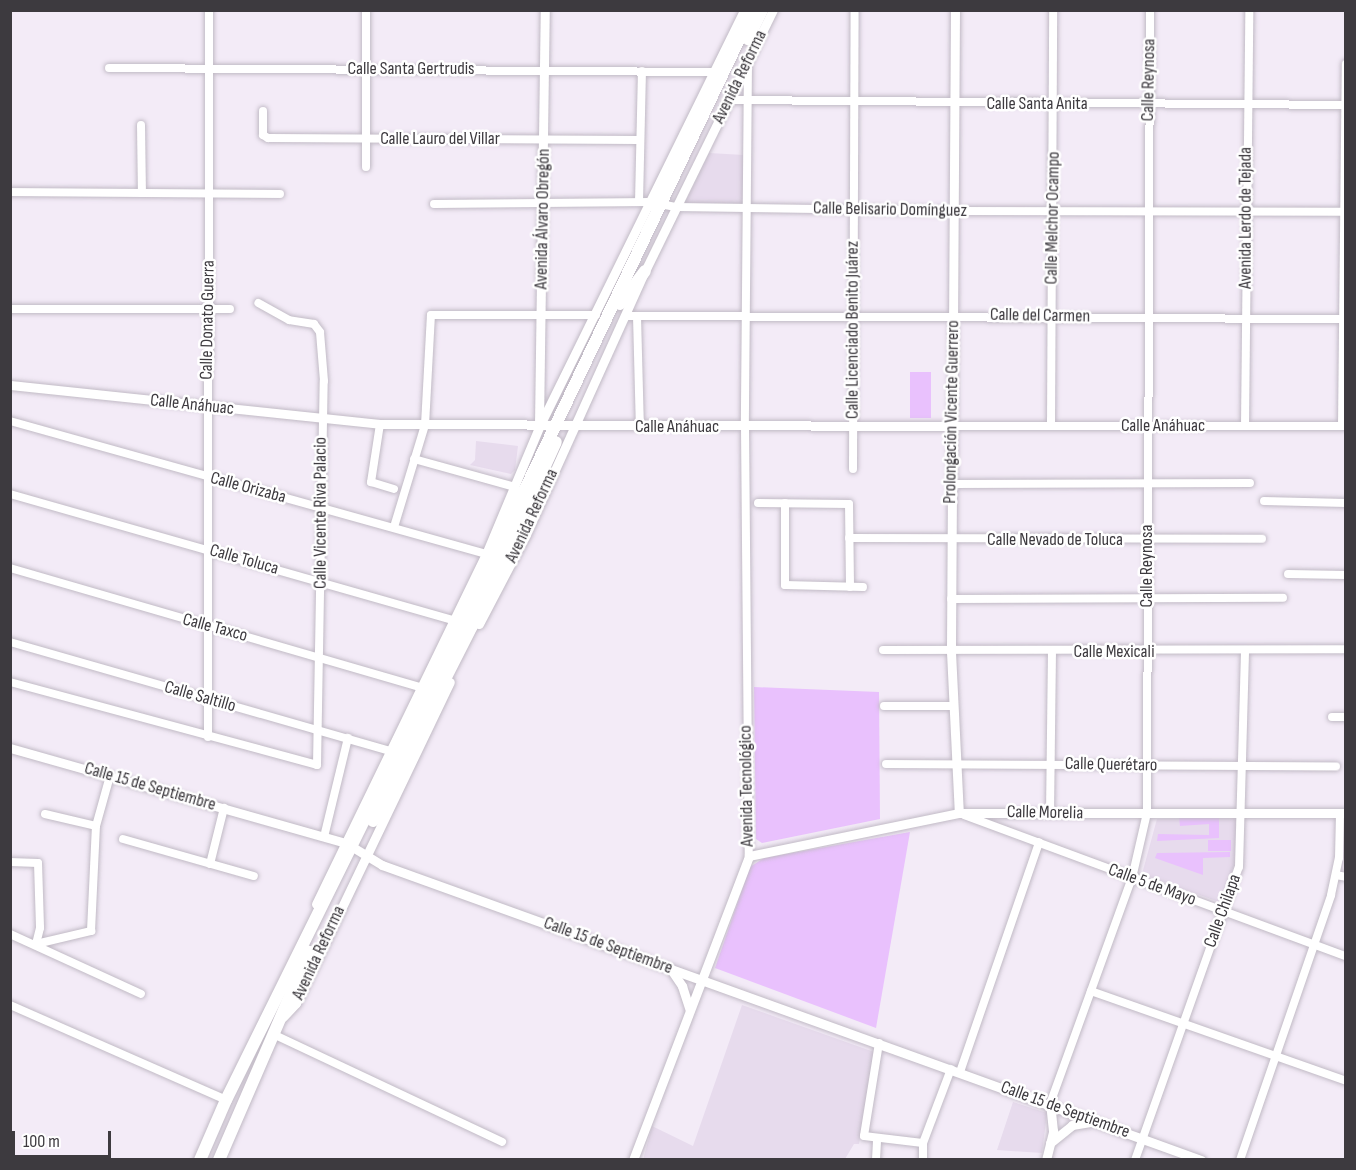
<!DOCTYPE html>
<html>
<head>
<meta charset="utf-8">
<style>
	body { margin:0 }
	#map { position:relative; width:1356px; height:1170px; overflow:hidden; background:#f3ebf7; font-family:"Sofia Sans Condensed",sans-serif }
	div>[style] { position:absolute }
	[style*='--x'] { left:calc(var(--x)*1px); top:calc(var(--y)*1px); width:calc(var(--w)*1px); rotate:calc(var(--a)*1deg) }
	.built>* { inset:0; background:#e7dbed }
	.green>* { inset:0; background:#e9c1fd; transform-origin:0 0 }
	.roads { filter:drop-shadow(0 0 2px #c1bac5) drop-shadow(0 0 2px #c1bac5) }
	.minor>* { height:8px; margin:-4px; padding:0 4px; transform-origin:4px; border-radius:4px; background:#fff }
	.tertiary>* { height:9px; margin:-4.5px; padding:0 4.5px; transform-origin:4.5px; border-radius:4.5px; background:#fff }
	.primary>* { height:12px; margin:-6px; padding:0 6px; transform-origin:6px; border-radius:6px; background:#fff }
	span { translate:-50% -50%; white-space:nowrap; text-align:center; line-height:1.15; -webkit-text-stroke:5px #fff; paint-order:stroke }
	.street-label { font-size:18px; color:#3d3a3f }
	.frame { position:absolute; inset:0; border:12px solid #3d3a3f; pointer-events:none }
	.scale { position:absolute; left:12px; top:1131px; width:99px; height:27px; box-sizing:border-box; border:3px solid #3d3a3f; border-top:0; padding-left:8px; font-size:18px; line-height:21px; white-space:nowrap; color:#3d3a3f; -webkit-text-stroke:4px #fff; paint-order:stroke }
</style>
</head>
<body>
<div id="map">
	<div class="built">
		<div style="clip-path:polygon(709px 153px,744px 155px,745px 203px,685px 203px)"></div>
		<div style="clip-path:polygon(476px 441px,518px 446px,515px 470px,511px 474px,470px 465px,475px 460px)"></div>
		<div style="clip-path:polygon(1236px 817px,1235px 863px,1219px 902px,1142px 874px,1157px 819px)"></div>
		<div style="clip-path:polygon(742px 1005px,874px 1052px,859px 1144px,854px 1144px,845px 1159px,643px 1160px,652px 1126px,693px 1146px)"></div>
		<div style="clip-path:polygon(1013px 1102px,1047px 1113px,1042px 1153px,997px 1150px)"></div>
	</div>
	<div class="green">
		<div style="left:910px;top:372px;width:21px;height:46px"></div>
		<div style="clip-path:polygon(754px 687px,879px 692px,880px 819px,762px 843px,756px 839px)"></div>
		<div style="clip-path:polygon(1179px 817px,1219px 818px,1219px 838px,1157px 841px,1158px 834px,1209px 835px,1209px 824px,1180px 826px)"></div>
		<div style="clip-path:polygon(910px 832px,876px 1028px,715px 968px,750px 867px,764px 858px)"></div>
		<div style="left:1208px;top:840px;width:23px;height:11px"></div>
		<div style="clip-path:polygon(1230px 852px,1230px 857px,1203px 858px,1203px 875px,1155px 858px,1157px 853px)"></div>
	</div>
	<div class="roads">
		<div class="minor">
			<div style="--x:366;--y:10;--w:157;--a:90"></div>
			<div style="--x:748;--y:62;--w:365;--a:90.5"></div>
			<div style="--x:745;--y:427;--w:429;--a:89.5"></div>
			<div style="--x:109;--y:68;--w:604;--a:0.38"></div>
			<div style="--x:728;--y:100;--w:617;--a:0.46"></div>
			<div style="--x:263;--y:111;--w:24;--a:90"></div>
			<div style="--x:263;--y:135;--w:6;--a:31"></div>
			<div style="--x:268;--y:138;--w:372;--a:0.3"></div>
			<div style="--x:141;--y:125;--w:68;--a:89.2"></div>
			<div style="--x:10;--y:192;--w:270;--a:0.4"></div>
			<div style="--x:639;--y:202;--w:131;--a:-88.7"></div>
			<div style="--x:434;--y:204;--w:216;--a:-0.5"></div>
			<div style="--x:650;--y:202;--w:26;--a:11"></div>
			<div style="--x:676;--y:207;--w:277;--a:0.8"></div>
			<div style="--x:953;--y:211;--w:393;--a:0.1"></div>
			<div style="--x:10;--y:309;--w:220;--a:0"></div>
			<div style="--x:626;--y:316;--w:720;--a:0.24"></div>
			<div style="--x:637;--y:316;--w:111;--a:88.5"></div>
			<div style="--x:10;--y:421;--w:494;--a:15.6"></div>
			<div style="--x:380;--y:424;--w:59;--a:98.8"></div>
			<div style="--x:371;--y:482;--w:24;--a:17"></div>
			<div style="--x:952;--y:426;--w:394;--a:0"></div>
			<div style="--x:1051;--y:426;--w:416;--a:-89.7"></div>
			<div style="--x:1245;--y:426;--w:416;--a:-89.4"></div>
			<div style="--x:1342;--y:426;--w:362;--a:-89.4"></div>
			<div style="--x:414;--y:459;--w:105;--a:15.5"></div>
			<div style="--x:853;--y:469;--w:459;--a:-89.8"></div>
			<div style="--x:952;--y:484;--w:298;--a:-0.2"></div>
			<div style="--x:10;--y:494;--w:467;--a:15.9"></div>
			<div style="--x:1264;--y:501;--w:82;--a:1.4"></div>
			<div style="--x:758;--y:503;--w:91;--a:0.6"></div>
			<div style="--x:849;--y:504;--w:83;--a:89.3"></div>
			<div style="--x:785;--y:503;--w:82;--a:90"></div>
			<div style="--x:785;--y:585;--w:78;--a:1.5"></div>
			<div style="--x:394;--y:527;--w:107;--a:-73.1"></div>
			<div style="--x:425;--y:425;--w:110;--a:-86.9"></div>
			<div style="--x:431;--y:315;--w:165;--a:0"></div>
			<div style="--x:849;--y:538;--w:413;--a:0.1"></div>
			<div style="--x:10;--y:568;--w:427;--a:16.2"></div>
			<div style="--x:1288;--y:574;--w:58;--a:1"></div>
			<div style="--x:951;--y:599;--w:332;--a:-0.2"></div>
			<div style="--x:10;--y:642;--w:394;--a:16"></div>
			<div style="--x:883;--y:650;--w:463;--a:-0.1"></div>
			<div style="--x:10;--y:682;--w:318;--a:15.1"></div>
			<div style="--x:317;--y:765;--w:384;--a:-89"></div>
			<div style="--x:324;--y:381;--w:49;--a:-94.7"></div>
			<div style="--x:320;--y:332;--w:10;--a:-127"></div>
			<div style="--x:314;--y:324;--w:25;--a:-171"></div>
			<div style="--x:289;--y:320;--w:35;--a:-151"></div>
			<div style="--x:884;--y:706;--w:69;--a:0"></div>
			<div style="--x:1332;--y:717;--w:14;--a:0"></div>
			<div style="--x:208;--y:737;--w:727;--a:-89.92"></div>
			<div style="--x:886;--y:764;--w:450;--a:0.3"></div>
			<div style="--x:45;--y:814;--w:52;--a:13.2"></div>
			<div style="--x:1050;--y:814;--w:162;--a:-89.3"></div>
			<div style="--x:964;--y:815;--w:407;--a:20.3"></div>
			<div style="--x:324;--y:837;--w:102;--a:-76.4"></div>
			<div style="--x:123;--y:839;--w:136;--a:15.8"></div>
			<div style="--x:10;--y:862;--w:28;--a:2"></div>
			<div style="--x:38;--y:863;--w:65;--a:88.2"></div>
			<div style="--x:40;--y:928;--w:16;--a:104"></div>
			<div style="--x:210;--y:864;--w:58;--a:-76"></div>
			<div style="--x:1336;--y:875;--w:10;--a:11"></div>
			<div style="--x:10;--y:934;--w:144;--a:24.6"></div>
			<div style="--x:36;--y:944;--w:57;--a:-13.3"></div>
			<div style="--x:91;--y:931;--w:105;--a:-87.3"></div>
			<div style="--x:96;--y:826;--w:52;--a:-74.4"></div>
			<div style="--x:1091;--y:991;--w:270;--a:19.4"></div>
			<div style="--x:10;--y:1005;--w:236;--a:23.7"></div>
			<div style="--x:275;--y:1035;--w:251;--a:25.2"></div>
			<div style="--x:879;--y:1043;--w:94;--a:99.2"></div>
			<div style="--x:864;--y:1136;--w:59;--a:6.8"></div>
			<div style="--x:960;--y:1072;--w:243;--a:-71"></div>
			<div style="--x:1050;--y:1104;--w:240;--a:-70.1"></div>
			<div style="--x:1132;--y:878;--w:67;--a:-77"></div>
			<div style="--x:1147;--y:813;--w:803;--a:-89.79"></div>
			<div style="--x:876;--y:1160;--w:20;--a:-87"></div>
			<div style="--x:923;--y:1160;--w:17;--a:-90"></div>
			<div style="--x:923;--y:1143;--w:79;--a:-69.3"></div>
			<div style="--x:1135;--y:1160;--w:311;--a:-70.5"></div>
			<div style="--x:1239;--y:867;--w:216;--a:-88.4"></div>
			<div style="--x:1240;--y:1160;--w:280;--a:-71"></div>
			<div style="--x:1331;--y:895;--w:38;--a:-78"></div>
			<div style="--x:1339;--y:858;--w:45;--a:-88.7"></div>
		</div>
		<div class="tertiary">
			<div style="--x:955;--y:10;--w:642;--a:90.36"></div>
			<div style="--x:951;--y:652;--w:161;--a:87.2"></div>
			<div style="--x:10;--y:385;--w:372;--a:6"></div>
			<div style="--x:380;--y:424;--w:572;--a:0.2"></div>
			<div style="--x:539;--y:424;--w:414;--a:-89.2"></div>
			<div style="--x:479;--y:624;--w:102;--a:-62.4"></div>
			<div style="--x:526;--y:534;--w:289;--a:-65.7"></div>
			<div style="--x:645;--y:271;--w:291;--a:-63.9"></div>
			<div style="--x:10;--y:748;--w:349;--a:15.8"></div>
			<div style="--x:346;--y:843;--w:42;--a:31.4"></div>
			<div style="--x:382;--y:865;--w:871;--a:19.81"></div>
			<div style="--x:316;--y:904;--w:389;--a:-64.1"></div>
			<div style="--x:486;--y:554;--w:138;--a:-67.3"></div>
			<div style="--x:539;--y:427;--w:465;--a:-63.8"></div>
			<div style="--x:670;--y:968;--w:22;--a:56"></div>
			<div style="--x:682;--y:986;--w:25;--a:72"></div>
			<div style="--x:283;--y:1017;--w:19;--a:-47"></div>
			<div style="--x:296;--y:1003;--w:356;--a:-64.4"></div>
			<div style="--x:1050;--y:1143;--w:28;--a:-39"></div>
			<div style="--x:1072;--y:1125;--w:20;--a:-9"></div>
			<div style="--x:633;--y:1160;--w:325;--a:-69.1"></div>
			<div style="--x:749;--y:856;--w:214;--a:-11.6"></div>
			<div style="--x:959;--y:813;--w:387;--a:0"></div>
			<div style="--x:1046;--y:1160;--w:30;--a:-76"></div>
			<div style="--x:1053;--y:1131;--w:27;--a:-96"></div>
		</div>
		<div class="primary">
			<div style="--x:748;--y:39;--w:32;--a:-64"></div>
			<div style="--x:620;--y:304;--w:41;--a:-52.9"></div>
			<div style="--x:373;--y:821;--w:219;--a:-63.1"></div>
			<div style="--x:472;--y:626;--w:202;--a:-65.5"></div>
			<div style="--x:200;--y:1160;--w:65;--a:-66.6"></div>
			<div style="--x:226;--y:1100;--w:533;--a:-63.72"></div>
			<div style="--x:462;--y:622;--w:678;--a:-64.57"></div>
			<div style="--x:219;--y:1160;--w:227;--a:-66.6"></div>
		</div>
	</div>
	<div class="street-label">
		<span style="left:411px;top:69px">Calle Santa Gertrudis</span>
		<span style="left:740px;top:77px;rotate:-64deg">Avenida Reforma</span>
		<span style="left:1149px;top:80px;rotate:-89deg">Calle Reynosa</span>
		<span style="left:1037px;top:104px">Calle Santa Anita</span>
		<span style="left:440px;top:139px">Calle Lauro del Villar</span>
		<span style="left:890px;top:210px;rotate:1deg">Calle Belisario Domínguez</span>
		<span style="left:1053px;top:218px;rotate:-89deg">Calle Melchor Ocampo</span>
		<span style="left:1246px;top:218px;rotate:-90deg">Avenida Lerdo de Tejada</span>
		<span style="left:543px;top:219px;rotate:-89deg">Avenida Álvaro Obregón</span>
		<span style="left:1040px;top:316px;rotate:1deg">Calle del Carmen</span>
		<span style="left:208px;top:320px;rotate:-89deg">Calle Donato Guerra</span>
		<span style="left:853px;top:330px;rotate:-90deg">Calle Licenciado Benito Juárez</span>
		<span style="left:192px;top:405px;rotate:6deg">Calle Anáhuac</span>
		<span style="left:952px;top:412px;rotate:-89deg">Prolongación Vicente Guerrero</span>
		<span style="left:1163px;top:426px">Calle Anáhuac</span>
		<span style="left:677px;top:427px">Calle Anáhuac</span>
		<span style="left:248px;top:488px;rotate:15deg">Calle Orizaba</span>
		<span style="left:321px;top:513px;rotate:-90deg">Calle Vicente Riva Palacio</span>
		<span style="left:532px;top:516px;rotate:-65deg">Avenida Reforma</span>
		<span style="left:1055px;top:540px">Calle Nevado de Toluca</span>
		<span style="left:244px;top:560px;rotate:16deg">Calle Toluca</span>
		<span style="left:1147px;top:566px;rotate:-90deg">Calle Reynosa</span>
		<span style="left:215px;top:628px;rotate:15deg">Calle Taxco</span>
		<span style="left:1114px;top:652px">Calle Mexicali</span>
		<span style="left:200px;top:697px;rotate:16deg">Calle Saltillo</span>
		<span style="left:1111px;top:765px;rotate:1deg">Calle Querétaro</span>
		<span style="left:747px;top:786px;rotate:-91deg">Avenida Tecnológico</span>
		<span style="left:150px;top:787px;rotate:16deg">Calle 15 de Septiembre</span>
		<span style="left:1045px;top:813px;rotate:1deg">Calle Morelia</span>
		<span style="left:1152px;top:885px;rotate:20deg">Calle 5 de Mayo</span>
		<span style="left:1223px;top:911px;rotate:-70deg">Calle Chilapa</span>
		<span style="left:608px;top:946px;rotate:20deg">Calle 15 de Septiembre</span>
		<span style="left:319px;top:953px;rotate:-65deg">Avenida Reforma</span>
		<span style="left:1065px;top:1110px;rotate:20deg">Calle 15 de Septiembre</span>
	</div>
	<div class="frame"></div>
	<div class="scale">100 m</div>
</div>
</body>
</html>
